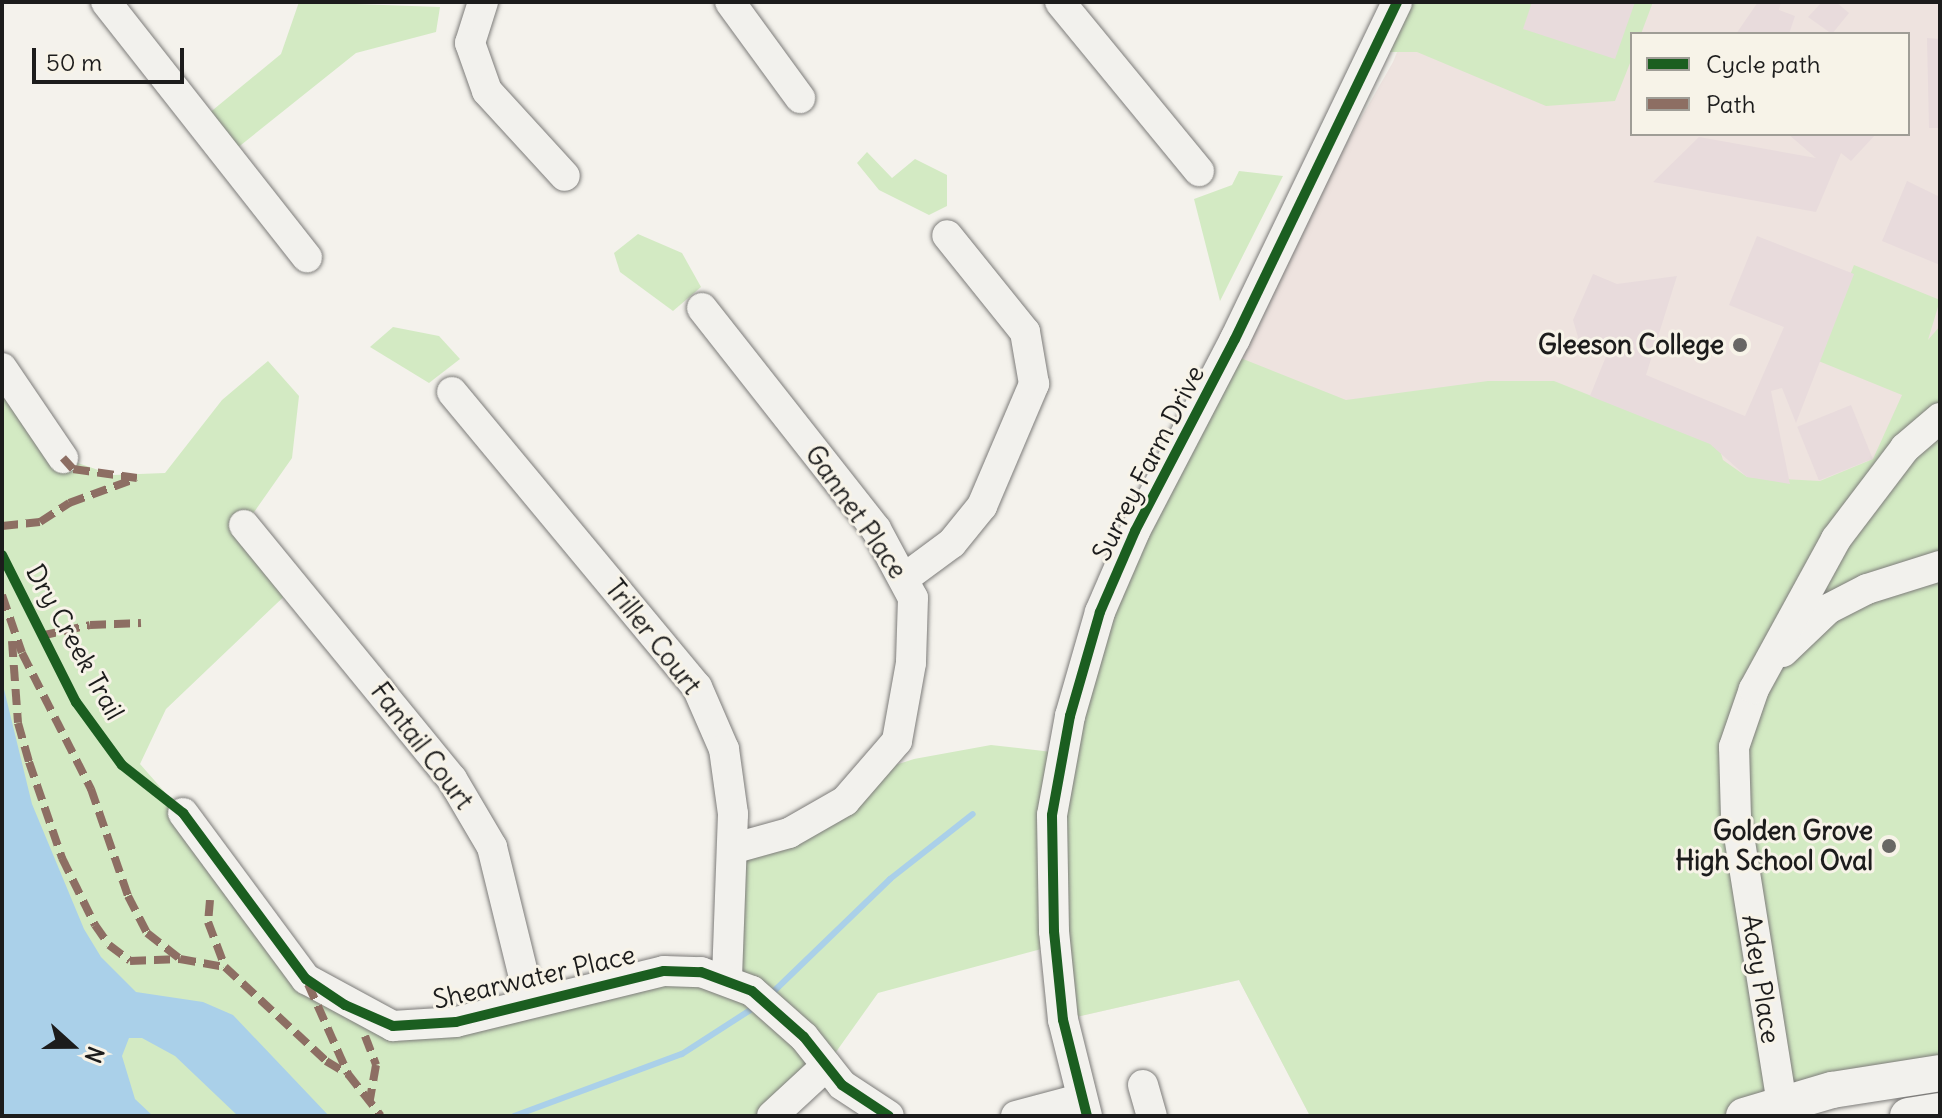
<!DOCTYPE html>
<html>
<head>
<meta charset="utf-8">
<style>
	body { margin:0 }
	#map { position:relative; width:1942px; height:1118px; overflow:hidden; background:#f4f2ec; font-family:Delius,sans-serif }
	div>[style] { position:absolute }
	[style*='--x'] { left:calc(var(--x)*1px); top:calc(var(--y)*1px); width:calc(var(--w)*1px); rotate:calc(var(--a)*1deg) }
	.built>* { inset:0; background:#eee3df }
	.green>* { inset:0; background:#d3eac3 }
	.water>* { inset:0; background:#aad0e9 }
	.stream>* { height:6px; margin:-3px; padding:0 3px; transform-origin:3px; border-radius:3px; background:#aad0e9 }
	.building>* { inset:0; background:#e8dbdc; transform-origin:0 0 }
	.roads { filter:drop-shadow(0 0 2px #7d7c7a) drop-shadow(0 0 2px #7d7c7a) }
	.minor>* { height:30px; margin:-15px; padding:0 15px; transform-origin:15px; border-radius:15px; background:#f2f1ed }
	.major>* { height:36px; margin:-18px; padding:0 18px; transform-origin:18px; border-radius:18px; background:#f2f1ed }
	.quiet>* { height:8px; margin-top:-4px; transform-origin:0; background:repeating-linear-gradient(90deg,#8d6e63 0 16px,transparent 0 24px) }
	.cycleway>* { height:10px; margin:-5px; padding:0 5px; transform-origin:5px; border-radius:5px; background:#1b5e20 }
	.dots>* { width:22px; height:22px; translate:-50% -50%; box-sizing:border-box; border:4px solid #f7f3e8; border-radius:50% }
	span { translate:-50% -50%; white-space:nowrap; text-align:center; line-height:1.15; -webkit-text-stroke:6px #f7f3e8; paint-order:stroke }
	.poi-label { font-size:26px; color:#1c1c1c; font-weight:700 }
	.right { translate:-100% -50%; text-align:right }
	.street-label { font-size:26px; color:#1c1c1c }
	.frame { position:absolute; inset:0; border:4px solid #1c1c1c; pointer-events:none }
	.legend { position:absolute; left:1630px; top:32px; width:280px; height:104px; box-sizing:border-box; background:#f7f3e8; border:2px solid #9f9d96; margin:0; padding:10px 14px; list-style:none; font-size:24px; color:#1c1c1c }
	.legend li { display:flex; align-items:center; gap:16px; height:40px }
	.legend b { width:40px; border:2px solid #9f9d96 }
	.north { position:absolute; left:32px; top:1006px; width:80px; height:80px; -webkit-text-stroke:6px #f7f3e8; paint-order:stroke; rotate:111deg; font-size:22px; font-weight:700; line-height:32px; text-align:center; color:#1c1c1c }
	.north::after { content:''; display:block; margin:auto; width:28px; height:36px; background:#1c1c1c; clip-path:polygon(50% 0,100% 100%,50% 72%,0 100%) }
	.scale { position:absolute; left:32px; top:48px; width:152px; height:36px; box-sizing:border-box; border:4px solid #1c1c1c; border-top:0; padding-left:10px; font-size:24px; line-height:28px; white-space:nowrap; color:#1c1c1c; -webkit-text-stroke:6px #f7f3e8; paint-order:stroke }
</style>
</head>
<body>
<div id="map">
	<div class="built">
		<div style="clip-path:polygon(evenodd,1417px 2px,1940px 2px,1940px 1079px,1310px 1116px,1239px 980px,1063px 1020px,1235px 339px,1393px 62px,1417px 2px,1632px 34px,1908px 34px,1908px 134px,1632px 134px,1632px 34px)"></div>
	</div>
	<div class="green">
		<div style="clip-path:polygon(299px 2px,440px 7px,436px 32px,356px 53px,236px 149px,208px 114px,281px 54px)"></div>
		<div style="clip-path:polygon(1396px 2px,1653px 2px,1641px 34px,1632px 34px,1632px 58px,1615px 101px,1546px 106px,1417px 52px,1374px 52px)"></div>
		<div style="clip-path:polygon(867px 152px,892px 178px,915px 159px,947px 175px,947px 206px,929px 215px,879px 190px,857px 163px)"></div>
		<div style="clip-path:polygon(1239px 171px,1283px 176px,1220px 301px,1194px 199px,1232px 185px)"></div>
		<div style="clip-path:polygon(638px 234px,682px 253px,701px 287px,673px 311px,620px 272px,614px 253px)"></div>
		<div style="clip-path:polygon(1854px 265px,1940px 300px,1928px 340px,1940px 326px,1940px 1074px,1747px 1116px,1310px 1116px,1239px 980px,1063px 1020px,1054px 931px,1070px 716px,1228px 353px,1346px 400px,1488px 381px,1554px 381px,1719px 447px,1723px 460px,1747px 477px,1820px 481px,1873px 459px,1902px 395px,1816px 360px)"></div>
		<div style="clip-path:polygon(393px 327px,439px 336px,460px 359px,429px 383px,370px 347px)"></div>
		<div style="clip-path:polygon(268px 361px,299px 396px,292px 458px,245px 525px,295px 586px,166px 709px,140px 764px,183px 813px,306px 979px,393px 1026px,530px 1002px,726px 978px,735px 848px,868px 774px,914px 759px,991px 745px,1052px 752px,1045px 948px,878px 993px,826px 1066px,772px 1116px,2px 1116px,2px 363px,63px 458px,113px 475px,165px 473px,222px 400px)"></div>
	</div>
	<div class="water">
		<div style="clip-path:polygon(2px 681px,32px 804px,84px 929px,101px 957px,136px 992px,203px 1002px,233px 1015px,329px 1116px,238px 1116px,175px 1056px,142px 1038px,129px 1038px,122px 1056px,135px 1099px,153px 1116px,2px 1116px)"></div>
	</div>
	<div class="stream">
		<div style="--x:770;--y:995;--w:167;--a:-44"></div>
		<div style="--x:890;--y:879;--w:105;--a:-38.1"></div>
		<div style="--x:514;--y:1116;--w:179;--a:-20.3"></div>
		<div style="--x:682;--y:1054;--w:87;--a:-32.8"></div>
	</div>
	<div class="building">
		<div style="clip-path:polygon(1532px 2px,1635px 2px,1615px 59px,1523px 29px)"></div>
		<div style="clip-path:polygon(1758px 2px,1781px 2px,1779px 10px,1795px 16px,1789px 34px,1736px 34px)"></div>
		<div style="clip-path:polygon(1822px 2px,1836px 2px,1849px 13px,1832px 34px,1808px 17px)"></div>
		<div style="clip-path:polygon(1927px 38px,1940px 39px,1940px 128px,1929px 128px)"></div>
		<div style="clip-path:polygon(1788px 134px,1876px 134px,1851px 161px,1841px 153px,1816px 212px,1653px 182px,1699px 137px,1816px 158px)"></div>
		<div style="clip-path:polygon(1907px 181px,1940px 197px,1940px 265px,1882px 241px)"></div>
		<div style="clip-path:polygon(1757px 236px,1854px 274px,1796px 423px,1782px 388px,1771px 391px,1790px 484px,1747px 477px,1710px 444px,1590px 396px,1613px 339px,1582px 351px,1573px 320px,1593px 274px,1617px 284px,1677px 276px,1646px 375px,1745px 416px,1784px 327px,1729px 305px)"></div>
		<div style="left:1851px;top:405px;width:58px;height:58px;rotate:68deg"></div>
	</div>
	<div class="roads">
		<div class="minor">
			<div style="--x:106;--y:2;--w:325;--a:51.8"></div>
			<div style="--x:483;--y:2;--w:43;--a:107.6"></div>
			<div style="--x:470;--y:43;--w:51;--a:70.5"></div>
			<div style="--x:487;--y:91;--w:115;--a:47.5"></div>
			<div style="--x:730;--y:2;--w:119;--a:53.9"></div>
			<div style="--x:1060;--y:2;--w:219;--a:50.6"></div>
			<div style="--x:702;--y:308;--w:281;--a:51.8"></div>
			<div style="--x:876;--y:529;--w:78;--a:61.8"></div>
			<div style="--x:913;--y:598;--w:65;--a:91.8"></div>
			<div style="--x:911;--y:663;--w:79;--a:100.2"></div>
			<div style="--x:897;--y:741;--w:79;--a:130.9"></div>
			<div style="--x:845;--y:801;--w:64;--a:150.3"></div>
			<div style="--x:789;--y:833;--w:56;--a:164.5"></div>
			<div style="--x:2;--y:368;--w:109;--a:55.9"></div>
			<div style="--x:452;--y:392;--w:383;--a:50.3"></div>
			<div style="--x:697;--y:687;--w:68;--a:66.5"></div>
			<div style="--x:724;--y:749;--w:66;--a:82.1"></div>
			<div style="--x:733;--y:814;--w:164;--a:92.1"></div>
			<div style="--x:244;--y:525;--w:328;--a:50.7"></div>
			<div style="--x:452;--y:779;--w:79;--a:59.5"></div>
			<div style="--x:492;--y:847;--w:160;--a:76.2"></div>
			<div style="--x:906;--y:577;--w:57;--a:-36.5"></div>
			<div style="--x:952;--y:543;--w:48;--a:-51"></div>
			<div style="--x:982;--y:506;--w:133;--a:-66.9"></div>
			<div style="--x:1034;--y:384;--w:53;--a:-99.8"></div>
			<div style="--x:1025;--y:332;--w:124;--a:-128.8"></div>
			<div style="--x:1783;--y:652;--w:62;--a:-43.7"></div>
			<div style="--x:1828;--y:609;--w:44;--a:-27.1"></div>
			<div style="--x:1867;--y:589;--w:77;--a:-17.5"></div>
			<div style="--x:183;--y:813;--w:207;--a:53.5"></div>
			<div style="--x:306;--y:979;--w:99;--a:28.4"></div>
			<div style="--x:393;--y:1026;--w:63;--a:-3.6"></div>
			<div style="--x:456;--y:1022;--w:214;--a:-13.8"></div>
			<div style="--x:664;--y:971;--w:37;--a:2"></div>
			<div style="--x:701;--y:972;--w:54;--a:20.4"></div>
			<div style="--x:752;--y:991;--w:69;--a:41.5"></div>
			<div style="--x:804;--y:1037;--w:61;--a:51.6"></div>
			<div style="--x:842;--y:1085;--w:56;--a:33.4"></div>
			<div style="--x:1143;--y:1085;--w:32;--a:74"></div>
			<div style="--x:1782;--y:1104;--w:290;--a:-99.1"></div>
			<div style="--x:1736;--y:818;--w:71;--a:-91.6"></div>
			<div style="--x:1734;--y:747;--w:61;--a:-71"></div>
			<div style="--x:1754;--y:689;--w:171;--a:-61.3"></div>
			<div style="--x:1836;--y:539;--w:114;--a:-52.8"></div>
			<div style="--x:1905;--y:448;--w:46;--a:-40.6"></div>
			<div style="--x:772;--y:1116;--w:74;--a:-42.8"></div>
			<div style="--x:1016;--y:1116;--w:66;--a:-14.9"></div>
			<div style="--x:1087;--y:1116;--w:99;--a:-104"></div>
			<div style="--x:1063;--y:1020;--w:89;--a:-95.8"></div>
			<div style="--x:1054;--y:931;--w:116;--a:-91"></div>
			<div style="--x:1052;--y:815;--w:101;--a:-79.7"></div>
			<div style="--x:1070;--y:716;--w:108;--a:-73.9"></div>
			<div style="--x:1100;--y:612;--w:88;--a:-66.6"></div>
			<div style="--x:1135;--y:531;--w:216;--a:-62.5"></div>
			<div style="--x:1235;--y:339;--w:374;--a:-64.3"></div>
		</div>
		<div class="major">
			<div style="--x:1744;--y:1116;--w:92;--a:-16.5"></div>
			<div style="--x:1832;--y:1090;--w:109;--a:-8.9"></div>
			<div style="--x:1908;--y:1116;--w:32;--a:-9"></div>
		</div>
	</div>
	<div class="quiet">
		<div style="--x:2;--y:526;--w:38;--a:-6"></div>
		<div style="--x:40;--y:522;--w:35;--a:-33"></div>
		<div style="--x:69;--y:503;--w:72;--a:-20.2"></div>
		<div style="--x:137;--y:478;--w:65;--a:-172"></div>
		<div style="--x:73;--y:469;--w:15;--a:-132"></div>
		<div style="--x:2;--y:595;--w:61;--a:71"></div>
		<div style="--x:22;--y:653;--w:153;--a:63.1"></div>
		<div style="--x:91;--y:789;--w:113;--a:70.9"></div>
		<div style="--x:128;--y:896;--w:42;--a:62.8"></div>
		<div style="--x:147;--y:933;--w:42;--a:38.2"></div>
		<div style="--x:180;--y:959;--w:46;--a:10.1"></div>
		<div style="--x:40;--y:636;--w:51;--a:-12.4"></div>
		<div style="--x:90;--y:625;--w:51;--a:-2.2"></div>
		<div style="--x:12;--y:641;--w:82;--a:85.8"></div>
		<div style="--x:18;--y:723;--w:41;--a:74.2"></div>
		<div style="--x:29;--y:762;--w:102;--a:71"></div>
		<div style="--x:62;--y:858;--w:75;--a:63.8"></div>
		<div style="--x:95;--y:925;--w:24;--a:55"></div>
		<div style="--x:109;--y:945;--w:26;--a:37"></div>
		<div style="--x:130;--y:961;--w:50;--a:-2.3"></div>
		<div style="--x:210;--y:900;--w:22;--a:95"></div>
		<div style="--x:208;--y:922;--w:48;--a:69.3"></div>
		<div style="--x:225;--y:967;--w:138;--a:42.9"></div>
		<div style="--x:326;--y:1061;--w:27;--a:31"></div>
		<div style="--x:308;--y:984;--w:98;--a:66"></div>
		<div style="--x:348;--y:1074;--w:53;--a:51.8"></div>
		<div style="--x:365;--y:1036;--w:31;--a:69"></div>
		<div style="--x:376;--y:1065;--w:36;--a:100"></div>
	</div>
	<div class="cycleway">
		<div style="--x:2;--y:555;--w:165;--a:63.3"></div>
		<div style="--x:76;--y:702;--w:78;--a:53.9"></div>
		<div style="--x:122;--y:765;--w:78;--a:38.2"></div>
		<div style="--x:183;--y:813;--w:207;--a:53.5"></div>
		<div style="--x:306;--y:979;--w:47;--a:33.7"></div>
		<div style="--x:345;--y:1005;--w:52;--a:23.6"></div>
		<div style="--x:393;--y:1026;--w:63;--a:-3.6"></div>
		<div style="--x:456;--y:1022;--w:214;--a:-13.8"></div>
		<div style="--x:664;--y:971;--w:37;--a:2"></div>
		<div style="--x:701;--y:972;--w:54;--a:20.4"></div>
		<div style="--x:752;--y:991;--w:69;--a:41.5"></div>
		<div style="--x:804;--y:1037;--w:61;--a:51.6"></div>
		<div style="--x:842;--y:1085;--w:56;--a:33.4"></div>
		<div style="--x:1087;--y:1116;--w:99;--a:-104"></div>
		<div style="--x:1063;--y:1020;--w:89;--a:-95.8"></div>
		<div style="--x:1054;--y:931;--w:116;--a:-91"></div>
		<div style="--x:1052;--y:815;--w:101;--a:-79.7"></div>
		<div style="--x:1070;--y:716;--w:108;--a:-73.9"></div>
		<div style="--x:1100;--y:612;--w:88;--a:-66.6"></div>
		<div style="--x:1135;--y:531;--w:216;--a:-62.5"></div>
		<div style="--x:1235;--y:339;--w:374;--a:-64.3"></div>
	</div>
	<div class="dots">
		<div style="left:1740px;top:345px;background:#686765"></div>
		<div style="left:1889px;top:846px;background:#686765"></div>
	</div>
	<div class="poi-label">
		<span class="right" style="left:1724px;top:345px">Gleeson College</span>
		<span class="right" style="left:1873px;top:846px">Golden Grove<br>High School Oval</span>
	</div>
	<div class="street-label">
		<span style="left:1148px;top:463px;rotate:-63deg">Surrey Farm Drive</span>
		<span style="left:856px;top:512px;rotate:55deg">Gannet Place</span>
		<span style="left:653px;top:637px;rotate:52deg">Triller Court</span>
		<span style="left:75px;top:642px;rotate:61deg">Dry Creek Trail</span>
		<span style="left:422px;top:746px;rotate:53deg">Fantail Court</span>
		<span style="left:534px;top:977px;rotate:-13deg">Shearwater Place</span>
		<span style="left:1761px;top:979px;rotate:81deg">Adey Place</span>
	</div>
	<div class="frame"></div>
	<ul class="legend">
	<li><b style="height:10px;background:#1b5e20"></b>Cycle path</li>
	<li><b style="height:10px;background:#8d6e63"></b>Path</li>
	</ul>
	<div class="north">N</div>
	<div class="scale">50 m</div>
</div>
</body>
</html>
